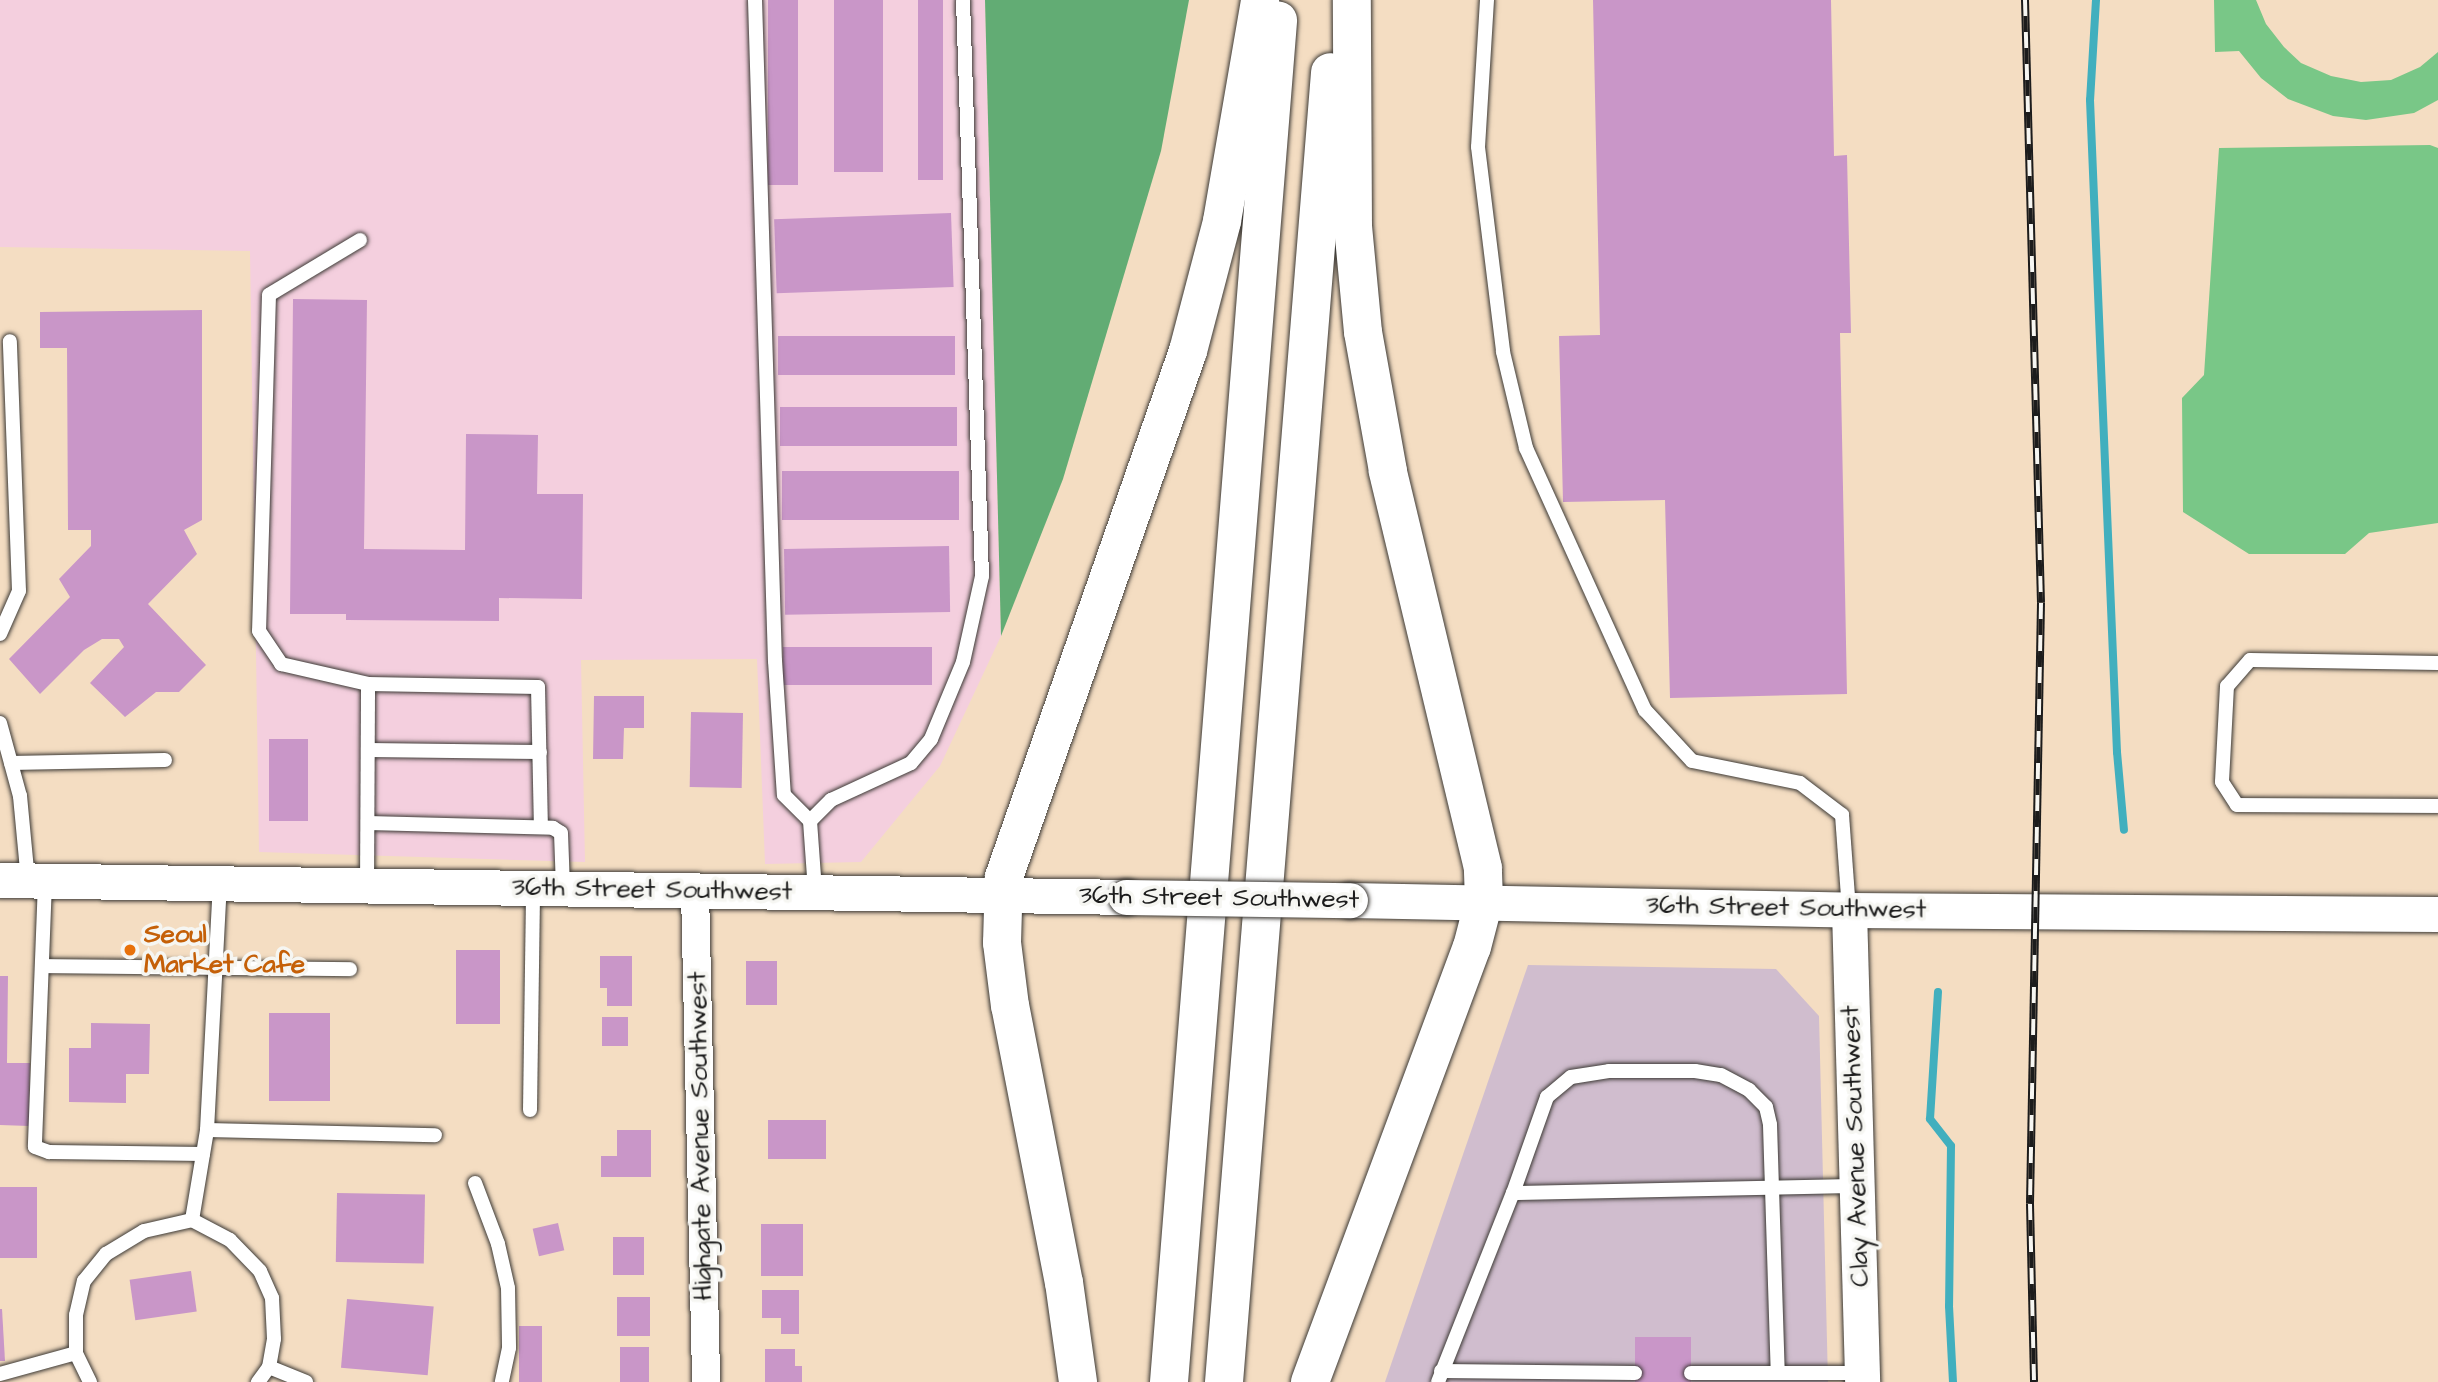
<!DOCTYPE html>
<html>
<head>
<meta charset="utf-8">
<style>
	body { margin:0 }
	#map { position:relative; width:2438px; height:1382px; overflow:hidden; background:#f4ddc2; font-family:"Architects Daughter",sans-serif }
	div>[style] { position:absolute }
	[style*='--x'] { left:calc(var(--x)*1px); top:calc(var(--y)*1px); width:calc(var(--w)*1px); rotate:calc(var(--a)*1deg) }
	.built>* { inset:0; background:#f4cfde }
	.industrial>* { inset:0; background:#d0bdce }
	.green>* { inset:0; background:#79c787 }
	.forest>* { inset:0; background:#62ac74 }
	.stream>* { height:8px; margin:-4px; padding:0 4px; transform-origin:4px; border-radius:4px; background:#41afbe }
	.building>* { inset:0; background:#c996c8; transform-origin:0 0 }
	.roads { filter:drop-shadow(0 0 2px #3c3935) drop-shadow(0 0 2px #3c3935) }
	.service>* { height:14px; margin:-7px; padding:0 7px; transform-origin:7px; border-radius:7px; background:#fff }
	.minor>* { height:28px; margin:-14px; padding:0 14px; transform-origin:14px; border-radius:14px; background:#fff }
	.tertiary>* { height:35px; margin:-17.5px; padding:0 17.5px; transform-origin:17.5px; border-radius:17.5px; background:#fff }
	.motorway>* { height:38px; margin:-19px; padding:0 19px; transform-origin:19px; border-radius:19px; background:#fff }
	.rail>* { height:8px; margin-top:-4px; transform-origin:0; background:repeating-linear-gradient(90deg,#f6f6f2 0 16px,#1c1c1c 0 32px); box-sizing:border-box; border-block:2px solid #1c1c1c }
	.bridges { filter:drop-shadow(0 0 2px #3c3935) drop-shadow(0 0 2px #3c3935) }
	.tertiary-bridge>* { height:35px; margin:-17.5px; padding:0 17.5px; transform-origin:17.5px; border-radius:17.5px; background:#fff }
	.dots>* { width:19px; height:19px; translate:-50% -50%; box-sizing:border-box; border:4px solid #f6f6f2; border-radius:50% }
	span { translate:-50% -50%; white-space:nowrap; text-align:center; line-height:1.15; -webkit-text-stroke:7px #f6f6f2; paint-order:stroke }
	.street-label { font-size:26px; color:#1c1c1c }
	.food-label { font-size:26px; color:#c56008; font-weight:700 }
	.left { translate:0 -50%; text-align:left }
</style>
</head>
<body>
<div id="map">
	<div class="built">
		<div style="clip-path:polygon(0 0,985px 0,1001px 636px,940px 766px,861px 862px,765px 864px,757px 659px,581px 660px,585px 862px,259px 852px,250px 251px,0 247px)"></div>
	</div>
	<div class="industrial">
		<div style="clip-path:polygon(1528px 965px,1776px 969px,1819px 1016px,1828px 1382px,1385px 1382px)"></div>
	</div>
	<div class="green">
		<div style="clip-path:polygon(2214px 0,2256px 0,2266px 24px,2284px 47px,2301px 63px,2331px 76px,2361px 82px,2391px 80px,2420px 67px,2438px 52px,2438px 100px,2414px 113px,2366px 120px,2333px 116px,2288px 99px,2261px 78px,2239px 51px,2215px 52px)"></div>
		<div style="clip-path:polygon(2430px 145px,2438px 148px,2438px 523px,2369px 533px,2345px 554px,2249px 554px,2183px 512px,2182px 398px,2204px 375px,2219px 148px)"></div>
	</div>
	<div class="forest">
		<div style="clip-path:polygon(985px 0,1189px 0,1161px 151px,1063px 479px,1001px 636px)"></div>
	</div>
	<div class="stream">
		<div style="--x:2096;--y:0;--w:100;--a:93.4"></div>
		<div style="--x:2090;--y:100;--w:653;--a:87.63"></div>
		<div style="--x:2117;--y:752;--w:78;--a:84.9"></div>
		<div style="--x:1938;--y:992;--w:127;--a:93.6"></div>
		<div style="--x:1930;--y:1119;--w:34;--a:52"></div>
		<div style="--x:1951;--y:1146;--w:160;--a:90.7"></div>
		<div style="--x:1949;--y:1306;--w:76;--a:87"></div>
	</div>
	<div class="building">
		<div style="left:768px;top:0;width:30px;height:185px"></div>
		<div style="left:834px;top:0;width:49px;height:172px"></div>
		<div style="left:918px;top:0;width:25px;height:180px"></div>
		<div style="clip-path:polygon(1593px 0,1831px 0,1834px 156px,1847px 155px,1851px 333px,1840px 333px,1847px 694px,1670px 698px,1665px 500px,1563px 502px,1559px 336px,1600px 335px)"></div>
		<div style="left:951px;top:213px;width:74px;height:177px;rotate:88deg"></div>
		<div style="clip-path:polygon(293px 299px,367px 300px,364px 549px,465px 550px,466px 434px,538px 435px,537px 494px,583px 494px,582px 599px,499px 598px,499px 621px,346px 620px,346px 614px,290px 614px)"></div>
		<div style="clip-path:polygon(202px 310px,202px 520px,184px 530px,197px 554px,148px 604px,206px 665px,179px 692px,156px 692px,125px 717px,90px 683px,124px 647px,119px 639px,102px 639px,84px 650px,40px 694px,9px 659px,70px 597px,59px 579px,91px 546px,91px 530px,68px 530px,67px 348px,40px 348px,40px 312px)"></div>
		<div style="left:955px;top:336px;width:39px;height:177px;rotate:90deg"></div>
		<div style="left:957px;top:407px;width:39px;height:177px;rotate:90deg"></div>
		<div style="left:959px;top:471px;width:49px;height:177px;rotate:90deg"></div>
		<div style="left:949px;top:546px;width:66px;height:165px;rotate:89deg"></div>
		<div style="left:932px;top:647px;width:38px;height:149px;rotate:90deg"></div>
		<div style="clip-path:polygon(594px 696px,644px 696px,644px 728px,624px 728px,623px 759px,593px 759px)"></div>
		<div style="left:691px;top:712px;width:52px;height:75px;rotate:1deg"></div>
		<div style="left:269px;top:739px;width:39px;height:82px"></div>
		<div style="left:456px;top:950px;width:44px;height:74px"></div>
		<div style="clip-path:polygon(600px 956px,632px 956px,632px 1006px,607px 1006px,607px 988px,600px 988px)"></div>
		<div style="left:746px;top:961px;width:31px;height:44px"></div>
		<div style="clip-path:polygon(0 976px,8px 976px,7px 1063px,30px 1063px,29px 1126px,0 1125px)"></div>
		<div style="left:269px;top:1013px;width:61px;height:88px"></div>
		<div style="left:602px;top:1017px;width:26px;height:29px"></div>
		<div style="clip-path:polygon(91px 1023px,150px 1024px,149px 1074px,126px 1074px,126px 1103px,69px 1102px,69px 1048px,91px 1048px)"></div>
		<div style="left:768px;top:1120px;width:58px;height:39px"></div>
		<div style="clip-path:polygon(617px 1130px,651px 1130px,651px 1177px,601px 1177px,601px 1156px,617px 1156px)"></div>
		<div style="left:0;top:1187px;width:37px;height:71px"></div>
		<div style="left:337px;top:1193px;width:88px;height:69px;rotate:1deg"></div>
		<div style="left:558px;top:1223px;width:28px;height:26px;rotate:77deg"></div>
		<div style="left:761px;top:1224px;width:42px;height:52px"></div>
		<div style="left:613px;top:1237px;width:31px;height:38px"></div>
		<div style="left:191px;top:1271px;width:41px;height:62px;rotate:82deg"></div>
		<div style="clip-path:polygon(762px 1290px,799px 1290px,799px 1334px,781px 1334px,781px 1318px,762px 1318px)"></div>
		<div style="left:617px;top:1297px;width:33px;height:39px"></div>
		<div style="left:347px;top:1299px;width:87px;height:69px;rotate:5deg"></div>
		<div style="clip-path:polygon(0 1309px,2px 1309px,5px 1361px,0 1361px)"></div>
		<div style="left:519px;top:1326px;width:23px;height:56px"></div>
		<div style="left:1691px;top:1337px;width:45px;height:56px;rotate:90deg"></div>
		<div style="left:620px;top:1347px;width:29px;height:35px"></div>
		<div style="clip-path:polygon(765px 1349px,795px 1349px,795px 1366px,802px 1366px,802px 1382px,765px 1382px)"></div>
	</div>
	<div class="roads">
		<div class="service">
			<div style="--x:755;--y:0;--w:661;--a:88.27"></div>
			<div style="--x:775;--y:661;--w:134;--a:86.2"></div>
			<div style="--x:784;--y:795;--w:37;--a:45"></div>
			<div style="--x:810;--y:821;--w:70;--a:85.9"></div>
			<div style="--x:1487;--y:0;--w:147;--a:93.5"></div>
			<div style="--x:1478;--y:147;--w:207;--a:83"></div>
			<div style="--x:1503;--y:352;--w:99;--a:76.5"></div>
			<div style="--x:1526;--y:448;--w:288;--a:65.6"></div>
			<div style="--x:1645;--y:710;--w:69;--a:47.3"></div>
			<div style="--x:1692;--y:761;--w:110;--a:11.5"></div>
			<div style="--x:1800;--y:783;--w:53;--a:37.3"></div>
			<div style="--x:1842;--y:815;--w:95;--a:85.8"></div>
			<div style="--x:360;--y:240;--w:106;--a:148.9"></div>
			<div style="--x:269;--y:295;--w:336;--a:91.7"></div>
			<div style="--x:259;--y:631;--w:40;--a:56"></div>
			<div style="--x:281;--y:664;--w:89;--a:12.9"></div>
			<div style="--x:368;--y:684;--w:170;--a:1"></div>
			<div style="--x:538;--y:687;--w:138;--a:88.8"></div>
			<div style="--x:0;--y:634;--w:47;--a:-66.2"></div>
			<div style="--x:19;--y:591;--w:250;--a:-92.1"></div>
			<div style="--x:2438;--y:663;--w:188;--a:-179.1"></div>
			<div style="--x:2250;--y:660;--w:35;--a:131"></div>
			<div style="--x:2227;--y:686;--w:96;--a:93"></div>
			<div style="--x:2222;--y:782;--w:27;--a:57"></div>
			<div style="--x:2237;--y:805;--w:201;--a:0.3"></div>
			<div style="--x:0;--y:723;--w:76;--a:74.7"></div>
			<div style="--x:20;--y:796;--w:84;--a:84.6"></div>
			<div style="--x:368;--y:750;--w:172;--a:0.7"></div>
			<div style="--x:11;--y:763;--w:154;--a:-1.1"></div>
			<div style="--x:810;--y:821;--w:30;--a:-45"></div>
			<div style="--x:831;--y:800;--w:88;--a:-24.8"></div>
			<div style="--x:911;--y:763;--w:31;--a:-50"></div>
			<div style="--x:931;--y:739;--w:83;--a:-67.4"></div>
			<div style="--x:963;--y:662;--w:88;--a:-77.5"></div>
			<div style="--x:982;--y:576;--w:576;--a:-91.89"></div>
			<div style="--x:368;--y:823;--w:185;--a:1.5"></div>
			<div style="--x:553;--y:828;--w:9;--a:32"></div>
			<div style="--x:561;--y:833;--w:54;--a:87.9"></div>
			<div style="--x:45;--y:882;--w:265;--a:92.2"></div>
			<div style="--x:35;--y:1147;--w:15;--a:20"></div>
			<div style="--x:49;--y:1152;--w:154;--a:0.7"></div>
			<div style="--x:367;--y:885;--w:201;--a:-89.7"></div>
			<div style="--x:42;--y:966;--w:308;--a:0.6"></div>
			<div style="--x:530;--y:1110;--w:221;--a:-89.2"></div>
			<div style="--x:207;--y:1130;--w:228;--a:1.3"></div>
			<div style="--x:475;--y:1183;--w:65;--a:69.3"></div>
			<div style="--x:498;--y:1244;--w:45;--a:77.2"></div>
			<div style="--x:508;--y:1288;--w:60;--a:89"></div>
			<div style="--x:509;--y:1348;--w:35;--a:102"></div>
			<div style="--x:1513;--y:1193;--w:102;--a:-70.5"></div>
			<div style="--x:1547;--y:1097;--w:31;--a:-40"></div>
			<div style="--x:1571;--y:1077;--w:38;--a:-9"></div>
			<div style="--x:1609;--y:1071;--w:86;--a:0"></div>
			<div style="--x:1695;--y:1071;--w:26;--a:9"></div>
			<div style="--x:1721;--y:1075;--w:32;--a:28"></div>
			<div style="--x:1749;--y:1090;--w:24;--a:45"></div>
			<div style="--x:1766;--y:1107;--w:18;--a:77"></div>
			<div style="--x:1770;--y:1125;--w:248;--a:88.2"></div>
			<div style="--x:1778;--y:1373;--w:82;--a:0"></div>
			<div style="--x:192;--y:1220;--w:91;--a:-80.5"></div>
			<div style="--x:207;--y:1130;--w:246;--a:-87"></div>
			<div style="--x:269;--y:1367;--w:40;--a:22"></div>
			<div style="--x:1441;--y:1371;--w:194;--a:0.6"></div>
			<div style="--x:1691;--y:1373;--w:87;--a:0"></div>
			<div style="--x:0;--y:1374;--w:79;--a:-15.4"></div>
			<div style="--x:90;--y:1382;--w:32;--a:-116"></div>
			<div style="--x:76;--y:1353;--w:38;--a:-90"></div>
			<div style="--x:76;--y:1315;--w:35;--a:-77"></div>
			<div style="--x:84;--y:1281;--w:35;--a:-51"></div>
			<div style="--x:106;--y:1254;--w:44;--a:-31.2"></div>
			<div style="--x:144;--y:1231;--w:49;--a:-12.9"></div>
			<div style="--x:192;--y:1220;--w:43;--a:27.8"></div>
			<div style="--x:230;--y:1240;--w:43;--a:45.9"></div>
			<div style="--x:260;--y:1271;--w:30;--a:66"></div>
			<div style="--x:272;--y:1298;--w:41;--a:87.2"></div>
			<div style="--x:274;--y:1339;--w:28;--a:100"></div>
			<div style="--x:269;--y:1367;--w:19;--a:126"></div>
			<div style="--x:1438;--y:1382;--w:203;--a:-68.4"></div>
			<div style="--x:1513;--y:1193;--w:344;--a:-1.2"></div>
		</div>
		<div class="minor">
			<div style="--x:695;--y:891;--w:491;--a:88.7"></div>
		</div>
		<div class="tertiary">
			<div style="--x:0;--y:880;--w:1126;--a:0.86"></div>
			<div style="--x:1350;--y:900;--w:499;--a:1.1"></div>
			<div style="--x:1849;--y:910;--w:589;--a:0.39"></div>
			<div style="--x:1849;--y:910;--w:472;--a:88.4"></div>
		</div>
		<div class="motorway">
			<div style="--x:1078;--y:1382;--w:100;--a:-98"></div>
			<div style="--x:1064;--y:1283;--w:282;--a:-101"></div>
			<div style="--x:1010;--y:1006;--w:64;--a:-97.2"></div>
			<div style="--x:1002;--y:943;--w:66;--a:-88.3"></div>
			<div style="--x:1004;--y:877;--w:557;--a:-70.72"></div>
			<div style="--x:1188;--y:351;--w:134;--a:-75.3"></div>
			<div style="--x:1222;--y:221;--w:224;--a:-80.2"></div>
			<div style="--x:1169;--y:1382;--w:1366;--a:-85.42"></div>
			<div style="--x:1224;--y:1382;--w:1314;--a:-85.37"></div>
			<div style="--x:1310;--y:1382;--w:464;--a:-69.6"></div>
			<div style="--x:1472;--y:947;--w:48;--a:-75.4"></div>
			<div style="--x:1484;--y:901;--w:33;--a:-92"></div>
			<div style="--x:1483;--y:868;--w:408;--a:-103.5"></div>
			<div style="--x:1388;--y:471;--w:141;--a:-100.2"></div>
			<div style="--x:1363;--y:332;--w:106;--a:-95.4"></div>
			<div style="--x:1353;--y:226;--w:226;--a:-90.3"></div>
		</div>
	</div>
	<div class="rail">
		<div style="--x:2025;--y:0;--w:603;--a:88.48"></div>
		<div style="--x:2041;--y:603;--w:601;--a:91.05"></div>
		<div style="--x:2030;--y:1204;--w:178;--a:88.7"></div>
	</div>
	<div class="bridges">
		<div class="tertiary-bridge">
			<div style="--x:1126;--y:897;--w:224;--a:0.8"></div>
		</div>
	</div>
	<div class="dots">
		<div style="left:130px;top:950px;background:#e8710a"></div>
	</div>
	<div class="street-label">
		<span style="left:652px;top:890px;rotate:1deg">36th Street Southwest</span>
		<span style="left:1219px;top:898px;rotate:1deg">36th Street Southwest</span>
		<span style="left:1786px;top:908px;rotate:1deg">36th Street Southwest</span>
		<span style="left:701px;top:1136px;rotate:-91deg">Highgate Avenue Southwest</span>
		<span style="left:1856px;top:1146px;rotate:-92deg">Clay Avenue Southwest</span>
	</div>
	<div class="food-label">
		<span class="left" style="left:144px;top:950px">Seoul<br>Market Cafe</span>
	</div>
</div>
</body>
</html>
